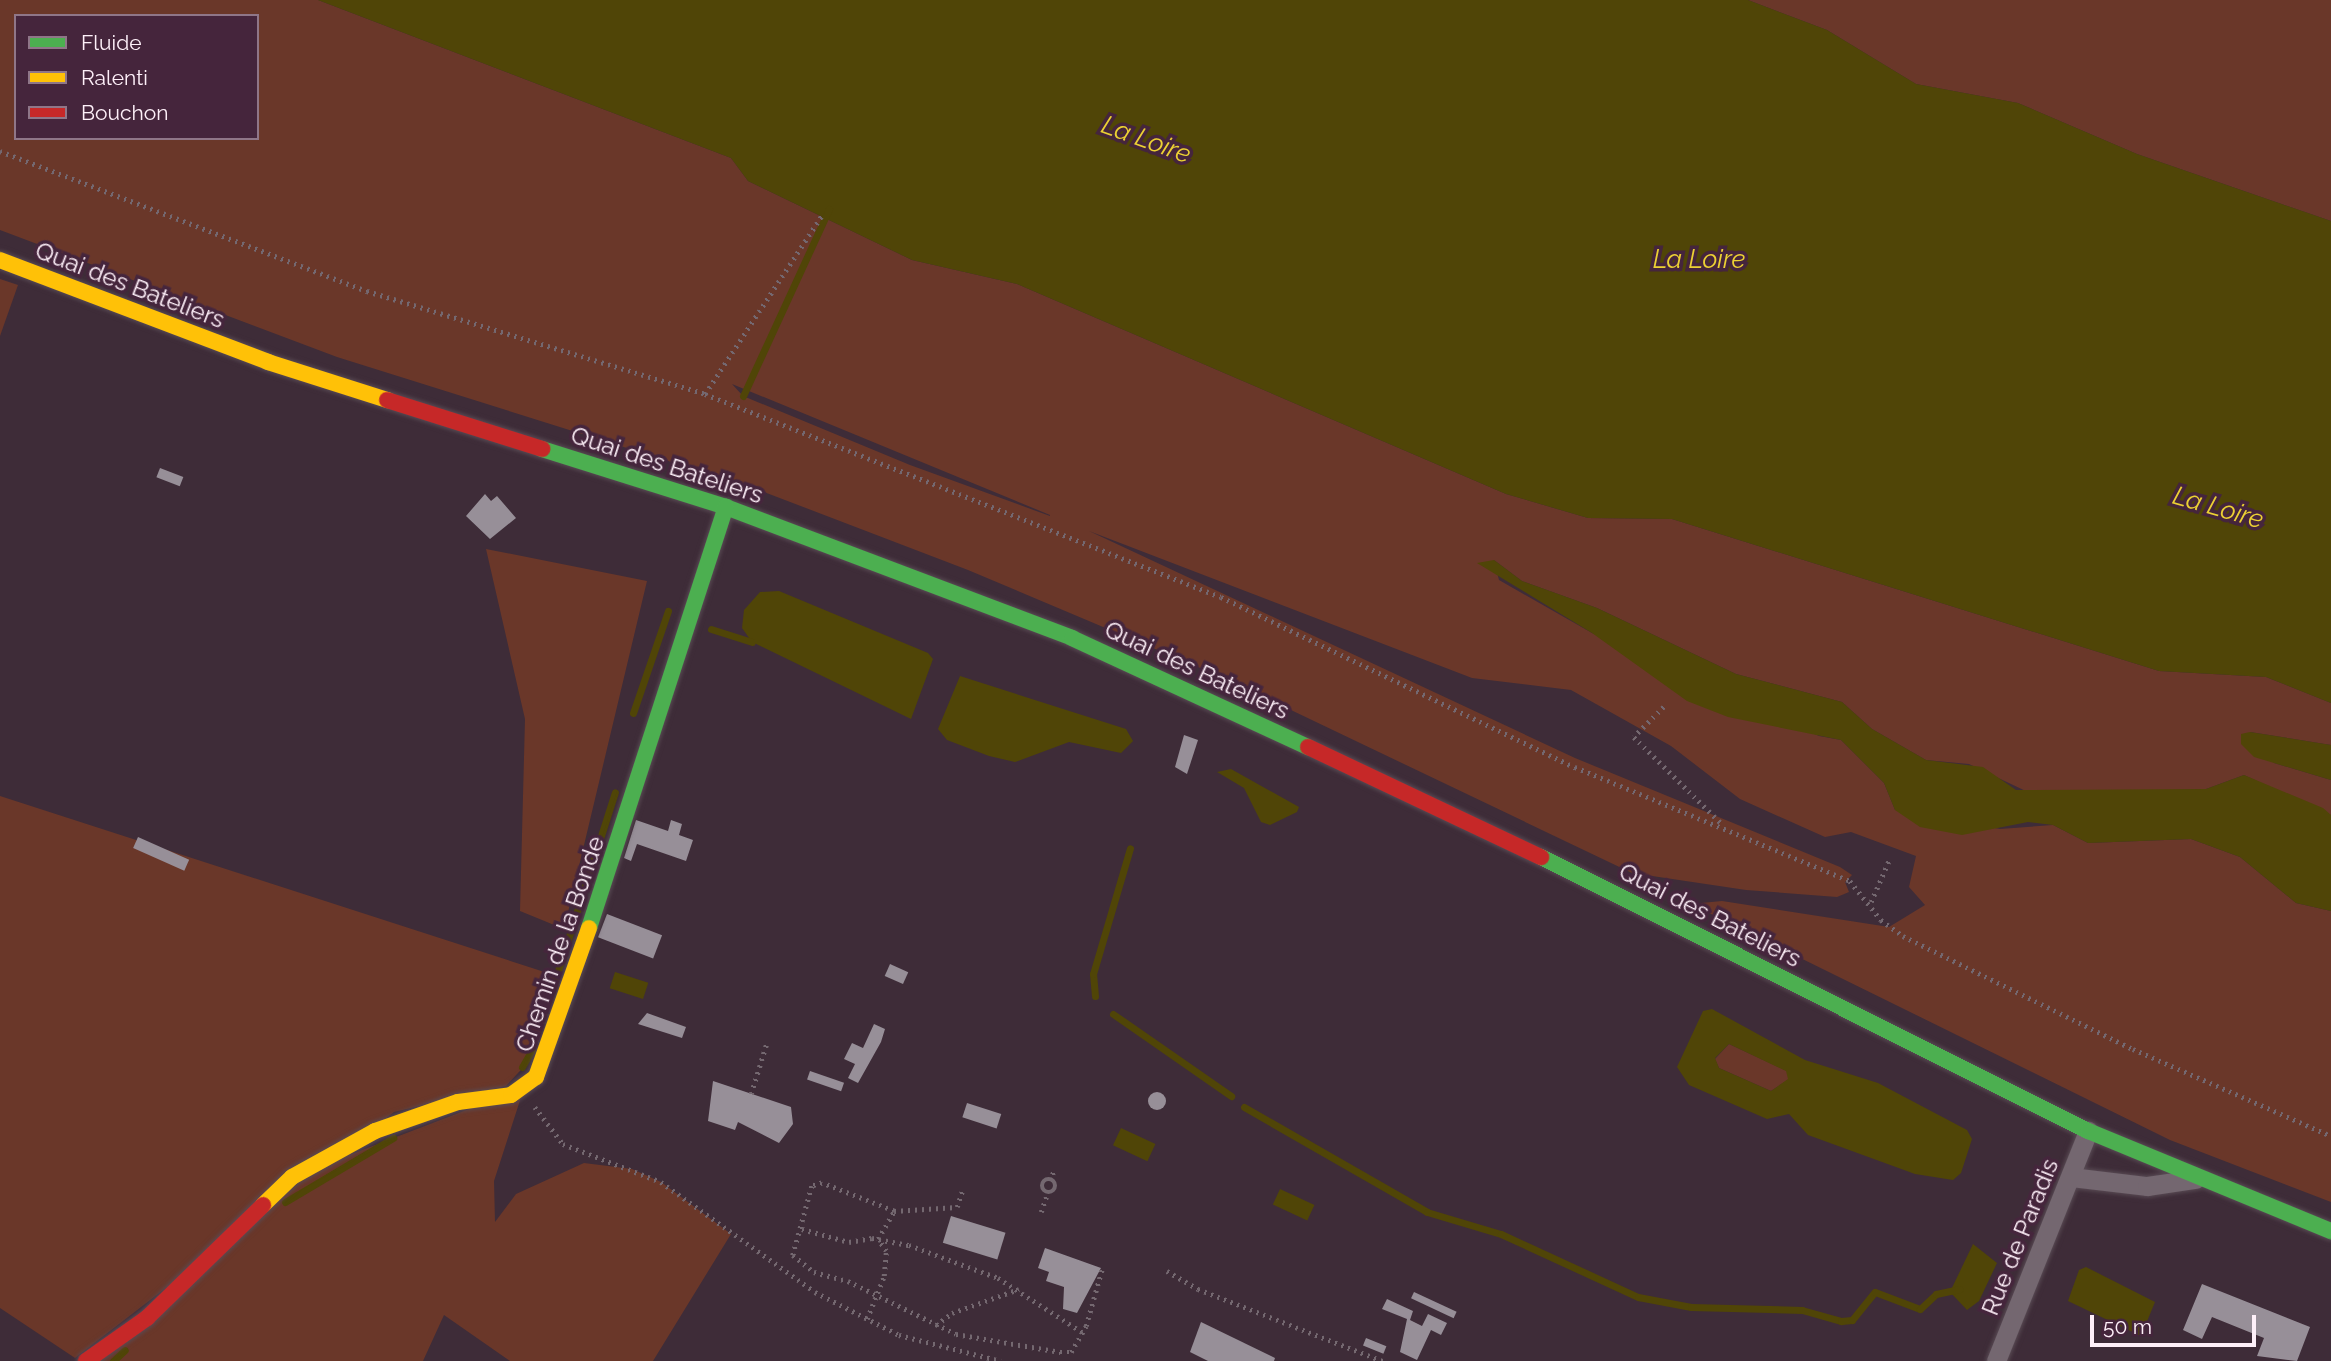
<!DOCTYPE html>
<html>
<head>
<meta charset="utf-8">
<style>
	body { margin:0 }
	#map { position:relative; width:2331px; height:1361px; overflow:hidden; background:#3e2c38; font-family:Raleway,sans-serif }
	div>[style] { position:absolute }
	[style*='--x'] { left:calc(var(--x)*1px); top:calc(var(--y)*1px); width:calc(var(--w)*1px); rotate:calc(var(--a)*1deg) }
	.green>* { inset:0; background:#6a3729 }
	.water>* { inset:0; background:#504507; transform-origin:0 0 }
	.stream>* { height:7px; margin:-3.5px; padding:0 3.5px; transform-origin:3.5px; border-radius:3.5px; background:#504507 }
	.building>* { inset:0; background:#978f98; transform-origin:0 0 }
	.round { border-radius:50% }
	.path>* { height:4.5px; margin-top:-2.25px; transform-origin:0; background:repeating-linear-gradient(90deg,#746870 0 2px,transparent 0 7px) }
	.path>.ring { margin:-2.25px; padding:0; box-sizing:content-box; background:none; border:4.5px solid #746870; border-radius:50% }
	.roads { filter:drop-shadow(0 0 2px #584a53) drop-shadow(0 0 2px #584a53) }
	.street>* { height:19px; margin:-9.5px; padding:0 9.5px; transform-origin:9.5px; border-radius:9.5px; background:#746770 }
	.fast>* { height:16px; margin:-8px; padding:0 8px; transform-origin:8px; border-radius:8px; background:#4caf50 }
	.slow>* { height:16px; margin:-8px; padding:0 8px; transform-origin:8px; border-radius:8px; background:#ffc107 }
	.jam>* { height:16px; margin:-8px; padding:0 8px; transform-origin:8px; border-radius:8px; background:#c62828 }
	span { translate:-50% -50%; white-space:nowrap; text-align:center; line-height:1.15; -webkit-text-stroke:7px #45253c; paint-order:stroke }
	.street-label { font-size:24px; color:#fef0f9 }
	.water-label { font-size:26px; color:#ecd133; font-style:italic }
	.legend { position:absolute; left:14px; top:14px; width:245px; height:126px; box-sizing:border-box; background:#45253c; border:2px solid #8f7688; margin:0; padding:9px 12px; list-style:none; font-size:21px; color:#fef0f9 }
	.legend li { display:flex; align-items:center; gap:14px; height:35px }
	.legend b { width:35px; border:2px solid #8f7688 }
	.scale { position:absolute; left:2090px; top:1315px; width:166px; height:32px; box-sizing:border-box; border:4px solid #fef0f9; border-top:0; padding-left:9px; font-size:21px; line-height:24px; white-space:nowrap; color:#fef0f9; -webkit-text-stroke:5px #45253c; paint-order:stroke }
</style>
</head>
<body>
<div id="map">
	<div class="green">
		<div style="clip-path:polygon(evenodd,0 0,318px 0,731px 158px,748px 181px,912px 260px,1017px 284px,1506px 494px,1588px 518px,1672px 519px,2159px 671px,2266px 677px,2331px 703px,2331px 745px,2250px 732px,2274px 763px,2331px 780px,2331px 815px,2244px 775px,2206px 789px,2032px 794px,1969px 764px,1926px 760px,1872px 729px,1842px 702px,1736px 674px,1597px 608px,1522px 581px,1494px 560px,1499px 580px,1592px 633px,1819px 736px,1841px 740px,1884px 783px,1895px 810px,2000px 829px,2053px 825px,2088px 843px,2191px 839px,2240px 857px,2296px 903px,2331px 911px,2331px 1202px,2170px 1140px,1703px 910px,1701px 903px,1722px 901px,1889px 927px,1925px 905px,1909px 887px,1916px 856px,1851px 832px,1825px 837px,1740px 799px,1671px 746px,1571px 690px,1472px 678px,1089px 531px,1575px 758px,1840px 867px,1852px 875px,1845px 882px,1849px 892px,1837px 897px,1746px 890px,1632px 873px,1224px 678px,968px 570px,751px 487px,337px 357px,0 230px,0 0,16px 16px,257px 16px,257px 138px,16px 138px,16px 16px,0 0,732px 384px,1050px 515px,1050px 516px,910px 465px,743px 396px,732px 384px)"></div>
		<div style="clip-path:polygon(1748px 0,2331px 0,2331px 221px,2137px 154px,2018px 103px,1916px 84px,1827px 30px)"></div>
		<div style="clip-path:polygon(0 279px,18px 285px,0 336px)"></div>
		<div style="clip-path:polygon(486px 549px,647px 581px,564px 929px,520px 911px,525px 719px)"></div>
		<div style="clip-path:polygon(0 796px,560px 977px,532px 1058px,506px 1086px,394px 1112px,75px 1358px,0 1308px)"></div>
		<div style="clip-path:polygon(1729px 1044px,1787px 1071px,1789px 1079px,1771px 1091px,1719px 1068px,1715px 1059px)"></div>
		<div style="clip-path:polygon(524px 1088px,494px 1181px,495px 1222px,516px 1194px,584px 1163px,632px 1169px,661px 1182px,731px 1234px,653px 1361px,510px 1361px,444px 1315px,423px 1361px,86px 1361px,292px 1177px)"></div>
	</div>
	<div class="water">
		<div style="clip-path:polygon(318px 0,1748px 0,1827px 30px,1916px 84px,2018px 103px,2137px 154px,2331px 221px,2331px 703px,2266px 677px,2159px 671px,1672px 519px,1588px 518px,1506px 494px,1017px 284px,912px 260px,748px 181px,731px 158px)"></div>
		<div style="clip-path:polygon(1494px 560px,1522px 581px,1597px 608px,1736px 674px,1842px 702px,1872px 729px,1926px 760px,1983px 767px,2016px 790px,2206px 789px,2244px 775px,2323px 808px,2331px 815px,2331px 911px,2296px 903px,2240px 857px,2191px 839px,2088px 843px,2053px 825px,2028px 822px,1962px 835px,1920px 827px,1895px 810px,1884px 783px,1841px 740px,1728px 717px,1687px 701px,1592px 633px,1477px 563px)"></div>
		<div style="clip-path:polygon(779px 591px,928px 653px,933px 659px,911px 719px,752px 642px,742px 628px,744px 610px,760px 592px)"></div>
		<div style="clip-path:polygon(960px 676px,1126px 729px,1133px 741px,1121px 753px,1069px 742px,1015px 762px,989px 756px,947px 740px,938px 729px)"></div>
		<div style="clip-path:polygon(2250px 732px,2331px 745px,2331px 780px,2254px 757px,2241px 744px,2241px 734px)"></div>
		<div style="clip-path:polygon(1231px 769px,1299px 807px,1297px 812px,1270px 825px,1261px 822px,1244px 788px,1217px 772px)"></div>
		<div style="left:615px;top:972px;width:35px;height:17px;rotate:18deg"></div>
		<div style="clip-path:polygon(evenodd,1712px 1009px,1805px 1060px,1878px 1083px,1967px 1130px,1972px 1139px,1961px 1173px,1953px 1180px,1915px 1174px,1808px 1135px,1789px 1114px,1767px 1119px,1689px 1085px,1677px 1067px,1703px 1011px,1712px 1009px,1729px 1044px,1786px 1071px,1788px 1079px,1771px 1091px,1719px 1068px,1715px 1058px,1729px 1044px)"></div>
		<div style="left:1121px;top:1128px;width:38px;height:19px;rotate:25deg"></div>
		<div style="left:1280px;top:1189px;width:38px;height:17px;rotate:25deg"></div>
		<div style="clip-path:polygon(1973px 1244px,1997px 1263px,1979px 1301px,1967px 1310px,1950px 1292px)"></div>
		<div style="clip-path:polygon(2086px 1267px,2155px 1302px,2141px 1336px,2068px 1301px,2079px 1270px)"></div>
	</div>
	<div class="stream">
		<div style="--x:743;--y:396;--w:206;--a:-65.3"></div>
		<div style="--x:711;--y:629;--w:43;--a:17.6"></div>
		<div style="--x:633;--y:713;--w:108;--a:-71.1"></div>
		<div style="--x:1095;--y:996;--w:22;--a:-95"></div>
		<div style="--x:1093;--y:974;--w:131;--a:-73.6"></div>
		<div style="--x:548;--y:1002;--w:220;--a:-72.3"></div>
		<div style="--x:1113;--y:1014;--w:144;--a:34.8"></div>
		<div style="--x:522;--y:1067;--w:20;--a:-60"></div>
		<div style="--x:1244;--y:1107;--w:211;--a:29.8"></div>
		<div style="--x:1427;--y:1212;--w:77;--a:16.6"></div>
		<div style="--x:1501;--y:1234;--w:151;--a:24.7"></div>
		<div style="--x:1638;--y:1297;--w:54;--a:10.7"></div>
		<div style="--x:1691;--y:1307;--w:111;--a:1.5"></div>
		<div style="--x:1802;--y:1310;--w:41;--a:15.8"></div>
		<div style="--x:1841;--y:1321;--w:11;--a:-5"></div>
		<div style="--x:1852;--y:1320;--w:36;--a:-51"></div>
		<div style="--x:1875;--y:1292;--w:48;--a:20.7"></div>
		<div style="--x:1920;--y:1309;--w:22;--a:-43"></div>
		<div style="--x:1936;--y:1294;--w:24;--a:-12"></div>
		<div style="--x:285;--y:1202;--w:126;--a:-30.7"></div>
		<div style="--x:113;--y:1361;--w:16;--a:-43"></div>
	</div>
	<div class="building">
		<div style="left:160px;top:468px;width:25px;height:10px;rotate:21deg"></div>
		<div style="clip-path:polygon(485px 494px,491px 501px,497px 496px,516px 518px,490px 539px,466px 516px)"></div>
		<div style="clip-path:polygon(1184px 735px,1198px 740px,1187px 774px,1175px 767px)"></div>
		<div style="clip-path:polygon(636px 820px,668px 831px,671px 820px,682px 824px,679px 835px,693px 840px,686px 861px,637px 844px,631px 861px,624px 858px)"></div>
		<div style="left:138px;top:837px;width:56px;height:12px;rotate:24deg"></div>
		<div style="left:607px;top:914px;width:59px;height:25px;rotate:21deg"></div>
		<div style="left:890px;top:964px;width:20px;height:13px;rotate:24deg"></div>
		<div style="clip-path:polygon(647px 1013px,686px 1027px,682px 1038px,638px 1024px)"></div>
		<div style="clip-path:polygon(874px 1024px,885px 1029px,881px 1042px,858px 1083px,848px 1078px,855px 1064px,844px 1059px,852px 1043px,863px 1048px)"></div>
		<div style="left:810px;top:1071px;width:36px;height:9px;rotate:19deg"></div>
		<div style="clip-path:polygon(713px 1081px,791px 1107px,793px 1124px,779px 1143px,738px 1122px,735px 1130px,708px 1121px)"></div>
		<div class="round" style="left:1148px;top:1092px;width:18px;height:18px"></div>
		<div style="left:967px;top:1103px;width:36px;height:15px;rotate:18deg"></div>
		<div style="left:951px;top:1216px;width:57px;height:28px;rotate:17deg"></div>
		<div style="clip-path:polygon(1045px 1248px,1101px 1268px,1077px 1313px,1063px 1309px,1064px 1287px,1046px 1281px,1049px 1272px,1038px 1268px)"></div>
		<div style="clip-path:polygon(2202px 1284px,2310px 1327px,2297px 1361px,2257px 1356px,2264px 1338px,2212px 1317px,2202px 1339px,2183px 1330px)"></div>
		<div style="left:1414px;top:1292px;width:47px;height:7px;rotate:25deg"></div>
		<div style="clip-path:polygon(1387px 1299px,1413px 1311px,1410px 1320px,1422px 1326px,1428px 1314px,1447px 1323px,1441px 1335px,1431px 1330px,1417px 1360px,1400px 1352px,1407px 1319px,1382px 1309px)"></div>
		<div style="clip-path:polygon(1201px 1322px,1275px 1358px,1274px 1361px,1208px 1361px,1190px 1352px)"></div>
		<div style="left:1366px;top:1338px;width:22px;height:8px;rotate:22deg"></div>
	</div>
	<div class="path">
		<div style="--x:0;--y:151;--w:393;--a:20.9"></div>
		<div style="--x:367;--y:291;--w:353;--a:16.9"></div>
		<div style="--x:705;--y:394;--w:554;--a:21.48"></div>
		<div style="--x:1221;--y:597;--w:393;--a:25.7"></div>
		<div style="--x:1575;--y:767;--w:298;--a:22.5"></div>
		<div style="--x:1850;--y:881;--w:50;--a:51.5"></div>
		<div style="--x:1881;--y:920;--w:27;--a:36"></div>
		<div style="--x:1903;--y:936;--w:256;--a:26.2"></div>
		<div style="--x:2133;--y:1049;--w:216;--a:23.7"></div>
		<div style="--x:705;--y:394;--w:215;--a:-56.8"></div>
		<div style="--x:1664;--y:707;--w:42;--a:135"></div>
		<div style="--x:1634;--y:737;--w:124;--a:44.7"></div>
		<div style="--x:1871;--y:902;--w:48;--a:-66.6"></div>
		<div style="--x:751;--y:1094;--w:54;--a:-72.9"></div>
		<div style="--x:535;--y:1107;--w:46;--a:52.9"></div>
		<div style="--x:563;--y:1144;--w:105;--a:21.2"></div>
		<div style="--x:661;--y:1182;--w:189;--a:35.5"></div>
		<div style="--x:815;--y:1292;--w:94;--a:27.1"></div>
		<div style="--x:899;--y:1335;--w:105;--a:14.3"></div>
		<div class="ring" style="left:1042px;top:1179px;width:9.5px;height:9.5px"></div>
		<div style="--x:1050;--y:1181;--w:12;--a:-70"></div>
		<div style="--x:894;--y:1211;--w:77;--a:-158.7"></div>
		<div style="--x:822;--y:1183;--w:10;--a:163"></div>
		<div style="--x:812;--y:1186;--w:72;--a:105.4"></div>
		<div style="--x:793;--y:1255;--w:27;--a:39"></div>
		<div style="--x:814;--y:1272;--w:35;--a:15"></div>
		<div style="--x:848;--y:1281;--w:120;--a:26.1"></div>
		<div style="--x:956;--y:1334;--w:106;--a:9.8"></div>
		<div style="--x:1060;--y:1352;--w:11;--a:0"></div>
		<div style="--x:1071;--y:1352;--w:30;--a:-60"></div>
		<div style="--x:1086;--y:1326;--w:59;--a:-74.3"></div>
		<div style="--x:1041;--y:1212;--w:21;--a:-71"></div>
		<div style="--x:802;--y:1229;--w:49;--a:15.5"></div>
		<div style="--x:849;--y:1242;--w:23;--a:-10"></div>
		<div style="--x:872;--y:1238;--w:38;--a:11"></div>
		<div style="--x:909;--y:1245;--w:95;--a:20.3"></div>
		<div style="--x:998;--y:1278;--w:100;--a:32.7"></div>
		<div style="--x:1167;--y:1271;--w:36;--a:30"></div>
		<div style="--x:1198;--y:1289;--w:199;--a:21.3"></div>
		<div style="--x:867;--y:1319;--w:46;--a:-68.4"></div>
		<div style="--x:884;--y:1276;--w:25;--a:-85"></div>
		<div style="--x:886;--y:1251;--w:14;--a:-124"></div>
		<div style="--x:878;--y:1239;--w:32;--a:-60"></div>
		<div style="--x:894;--y:1211;--w:63;--a:-3.6"></div>
		<div style="--x:957;--y:1207;--w:20;--a:-72"></div>
		<div style="--x:936;--y:1325;--w:20;--a:-37"></div>
		<div style="--x:952;--y:1313;--w:71;--a:-19.7"></div>
	</div>
	<div class="roads">
		<div class="street">
			<div style="--x:2071;--y:1177;--w:77;--a:6.8"></div>
			<div style="--x:2147;--y:1186;--w:49;--a:-8.3"></div>
			<div style="--x:1996;--y:1361;--w:248;--a:-68.2"></div>
		</div>
		<div class="fast">
			<div style="--x:542;--y:449;--w:193;--a:17.5"></div>
			<div style="--x:726;--y:507;--w:370;--a:20.7"></div>
			<div style="--x:1072;--y:638;--w:260;--a:24.8"></div>
			<div style="--x:1541;--y:857;--w:612;--a:26.61"></div>
			<div style="--x:2088;--y:1131;--w:263;--a:22.4"></div>
			<div style="--x:589;--y:928;--w:443;--a:-72"></div>
		</div>
		<div class="slow">
			<div style="--x:0;--y:260;--w:287;--a:20.8"></div>
			<div style="--x:268;--y:362;--w:125;--a:17.7"></div>
			<div style="--x:263;--y:1205;--w:40;--a:-44"></div>
			<div style="--x:292;--y:1177;--w:95;--a:-29"></div>
			<div style="--x:375;--y:1131;--w:88;--a:-19.3"></div>
			<div style="--x:458;--y:1102;--w:53;--a:-7.5"></div>
			<div style="--x:511;--y:1095;--w:31;--a:-36"></div>
			<div style="--x:536;--y:1077;--w:158;--a:-70.4"></div>
		</div>
		<div class="jam">
			<div style="--x:387;--y:400;--w:163;--a:17.5"></div>
			<div style="--x:1308;--y:747;--w:258;--a:25.3"></div>
			<div style="--x:86;--y:1361;--w:75;--a:-35.2"></div>
			<div style="--x:147;--y:1318;--w:162;--a:-44.2"></div>
		</div>
	</div>
	<div class="street-label">
		<span style="left:130px;top:285px;rotate:21deg">Quai des Bateliers</span>
		<span style="left:667px;top:465px;rotate:18deg">Quai des Bateliers</span>
		<span style="left:1197px;top:670px;rotate:25deg">Quai des Bateliers</span>
		<span style="left:1710px;top:915px;rotate:27deg">Quai des Bateliers</span>
		<span style="left:560px;top:944px;rotate:-71deg">Chemin de la Bonde</span>
		<span style="left:2020px;top:1237px;rotate:-68deg">Rue de Paradis</span>
	</div>
	<div class="water-label">
		<span style="left:1146px;top:140px;rotate:20deg">La Loire</span>
		<span style="left:1699px;top:260px">La Loire</span>
		<span style="left:2218px;top:508px;rotate:16deg">La Loire</span>
	</div>
	<ul class="legend">
	<li><b style="height:9px;background:#4caf50"></b>Fluide</li>
	<li><b style="height:9px;background:#ffc107"></b>Ralenti</li>
	<li><b style="height:9px;background:#c62828"></b>Bouchon</li>
	</ul>
	<div class="scale">50 m</div>
</div>
</body>
</html>
